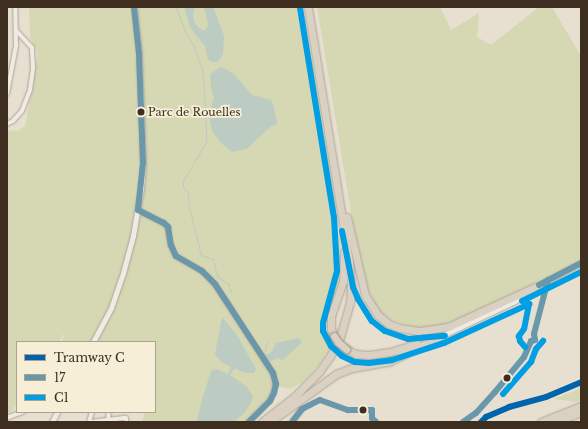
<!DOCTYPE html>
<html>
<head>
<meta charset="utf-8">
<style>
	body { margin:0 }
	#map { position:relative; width:588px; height:429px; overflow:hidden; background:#e7e0d1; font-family:"Libre Baskerville",serif }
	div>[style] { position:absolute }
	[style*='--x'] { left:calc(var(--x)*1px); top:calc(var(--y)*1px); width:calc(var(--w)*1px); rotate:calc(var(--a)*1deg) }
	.green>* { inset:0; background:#d6d7b3 }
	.water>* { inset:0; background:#bcccc2 }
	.stream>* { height:1px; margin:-0.5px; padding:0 0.5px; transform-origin:0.5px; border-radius:0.5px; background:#bcccc2 }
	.roads { filter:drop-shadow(0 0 1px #ada599) drop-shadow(0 0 1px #ada599) }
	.street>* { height:3.5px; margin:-1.75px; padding:0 1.75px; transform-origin:1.75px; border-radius:1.75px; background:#efebe3 }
	.secondary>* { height:5px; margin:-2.5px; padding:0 2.5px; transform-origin:2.5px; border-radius:2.5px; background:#efebe3 }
	.highway>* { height:7px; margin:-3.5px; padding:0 3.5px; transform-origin:3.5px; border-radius:3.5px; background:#dad1c2 }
	.bridges { filter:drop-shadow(0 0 1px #928b80) drop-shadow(0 0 1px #928b80) }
	.highway-bridge>* { height:7px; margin:-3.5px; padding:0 3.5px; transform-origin:3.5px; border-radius:3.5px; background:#dad1c2 }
	.bus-1>* { height:6px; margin:-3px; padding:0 3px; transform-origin:3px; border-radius:3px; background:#6a97aa }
	.bus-2>* { height:6px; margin:-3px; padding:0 3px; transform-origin:3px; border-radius:3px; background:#009ee3 }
	.tram-1>* { height:6px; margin:-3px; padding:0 3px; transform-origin:3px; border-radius:3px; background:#0064ac }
	.dots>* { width:11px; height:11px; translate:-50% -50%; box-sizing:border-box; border:2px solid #f7eed8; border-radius:50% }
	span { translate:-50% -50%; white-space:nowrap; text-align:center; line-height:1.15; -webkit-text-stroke:3.5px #f7eed8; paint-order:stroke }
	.bus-label { font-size:11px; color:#3d2e20 }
	.left { translate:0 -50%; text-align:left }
	.frame { position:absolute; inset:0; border:8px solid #3d2e20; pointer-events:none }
	.legend { position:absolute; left:16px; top:341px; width:140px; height:72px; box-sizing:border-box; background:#f7eed8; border:1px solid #ada18e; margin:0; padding:5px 7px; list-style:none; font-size:12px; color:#3d2e20 }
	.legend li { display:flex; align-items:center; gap:8px; height:20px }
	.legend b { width:20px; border:1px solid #ada18e }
</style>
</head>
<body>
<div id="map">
	<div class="green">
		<div style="clip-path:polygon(29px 7px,303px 7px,336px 205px,338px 234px,354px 231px,317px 7px,440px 7px,451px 30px,479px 13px,477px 37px,491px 45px,539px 7px,552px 7px,581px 56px,581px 260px,483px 309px,442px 326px,418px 328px,392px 320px,378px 311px,367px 286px,356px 240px,340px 242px,342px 276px,331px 309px,334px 343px,317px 367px,302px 382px,291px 389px,275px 386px,272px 394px,246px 422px,142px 422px,145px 412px,155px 412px,155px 342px,62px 342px,64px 333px,59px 342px,17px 342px,17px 405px,7px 415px,7px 130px,18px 131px,25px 126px,38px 53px,30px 38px)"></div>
		<div style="clip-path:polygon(581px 388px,581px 400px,576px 402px,554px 399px)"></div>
	</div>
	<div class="water">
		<div style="clip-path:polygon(184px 7px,195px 7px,193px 13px,194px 21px,198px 27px,204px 31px,207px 28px,208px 23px,204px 7px,213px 7px,224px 36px,223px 54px,218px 62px,212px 62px,208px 60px,205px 46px,191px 29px)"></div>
		<div style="clip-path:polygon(221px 67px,233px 73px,252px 95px,271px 100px,274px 107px,277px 124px,271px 126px,247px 149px,232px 152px,222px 144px,212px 131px,209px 114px,214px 98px,211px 89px,210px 74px)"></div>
		<div style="clip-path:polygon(222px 317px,237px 335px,256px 369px,254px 373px,245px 373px,235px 368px,230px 375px,246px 386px,253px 396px,252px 401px,245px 412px,234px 422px,197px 422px,201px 403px,211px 371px,217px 369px,228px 374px,231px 367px,221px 362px,215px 354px)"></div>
		<div style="clip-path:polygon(270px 328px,271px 336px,266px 349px,266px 355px,272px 352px,276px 343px,299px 338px,302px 342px,282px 361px,278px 358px,268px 362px,265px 355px,265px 348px,271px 336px)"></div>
	</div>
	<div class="stream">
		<div style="--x:176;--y:7;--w:29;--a:70"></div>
		<div style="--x:186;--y:34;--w:14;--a:56"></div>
		<div style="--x:194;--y:46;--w:24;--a:71"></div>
		<div style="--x:202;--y:69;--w:35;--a:85"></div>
		<div style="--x:205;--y:104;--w:38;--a:88"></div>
		<div style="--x:206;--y:142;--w:45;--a:120.5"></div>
		<div style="--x:183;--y:181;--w:6;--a:90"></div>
		<div style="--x:183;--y:187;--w:8;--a:50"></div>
		<div style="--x:188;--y:193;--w:14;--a:86"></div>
		<div style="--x:189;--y:207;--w:49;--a:76"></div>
		<div style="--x:201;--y:255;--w:13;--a:18"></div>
		<div style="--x:213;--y:259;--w:17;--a:77"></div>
		<div style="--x:217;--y:276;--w:14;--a:36"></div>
		<div style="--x:228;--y:284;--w:9;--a:69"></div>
	</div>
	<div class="roads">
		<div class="street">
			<div style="--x:7;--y:94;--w:49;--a:-79.4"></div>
			<div style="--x:16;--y:46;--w:39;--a:-91"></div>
			<div style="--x:7;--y:124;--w:7;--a:-27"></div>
			<div style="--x:13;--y:121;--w:13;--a:-48"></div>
			<div style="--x:22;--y:111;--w:22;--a:-69"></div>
			<div style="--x:30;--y:90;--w:22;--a:-82"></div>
			<div style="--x:33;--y:68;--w:20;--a:-93"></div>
			<div style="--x:32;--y:48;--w:23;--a:-133"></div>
			<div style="--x:138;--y:210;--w:29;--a:27"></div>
			<div style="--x:164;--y:223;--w:6;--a:45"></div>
			<div style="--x:168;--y:227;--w:18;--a:81"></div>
			<div style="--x:171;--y:245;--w:12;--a:66"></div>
			<div style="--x:176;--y:256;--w:30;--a:30"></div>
			<div style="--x:202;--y:271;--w:18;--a:45"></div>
			<div style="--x:215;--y:284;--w:106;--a:56.9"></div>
			<div style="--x:273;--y:373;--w:11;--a:75"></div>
			<div style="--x:276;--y:384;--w:9;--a:103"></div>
			<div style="--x:274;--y:393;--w:9;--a:117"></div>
			<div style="--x:270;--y:401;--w:30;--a:135"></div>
			<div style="--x:109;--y:412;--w:8;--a:90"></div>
			<div style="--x:7;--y:418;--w:17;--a:-21"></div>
			<div style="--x:89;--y:422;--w:10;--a:-73"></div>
			<div style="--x:91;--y:422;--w:35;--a:-7"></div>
			<div style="--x:126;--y:418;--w:4;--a:76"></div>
			<div style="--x:292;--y:422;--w:15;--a:-53"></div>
		</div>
		<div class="secondary">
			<div style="--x:441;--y:336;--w:80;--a:-25.3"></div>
			<div style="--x:513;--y:302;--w:22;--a:-30"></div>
			<div style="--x:532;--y:291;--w:5;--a:-53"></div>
			<div style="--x:535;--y:287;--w:52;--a:-27.6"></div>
			<div style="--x:93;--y:342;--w:38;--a:-62"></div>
			<div style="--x:111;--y:308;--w:37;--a:-71"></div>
			<div style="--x:123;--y:273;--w:38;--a:-75"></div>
			<div style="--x:133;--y:236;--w:49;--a:-80.5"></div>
			<div style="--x:141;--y:188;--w:25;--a:-85"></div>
			<div style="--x:143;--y:163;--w:110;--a:-92.1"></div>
			<div style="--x:139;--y:53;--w:46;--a:-96.2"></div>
			<div style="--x:52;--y:422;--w:11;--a:-63"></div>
		</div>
		<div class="highway">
			<div style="--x:347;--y:217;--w:80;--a:77"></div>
			<div style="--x:365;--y:295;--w:24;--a:57"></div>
			<div style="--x:378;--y:315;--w:14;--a:39"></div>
			<div style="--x:389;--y:324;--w:12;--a:20"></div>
			<div style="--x:400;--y:328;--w:19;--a:9"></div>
			<div style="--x:419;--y:331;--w:29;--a:-8"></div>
			<div style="--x:448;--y:327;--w:96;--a:-24.7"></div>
			<div style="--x:334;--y:336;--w:8;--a:-113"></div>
			<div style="--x:331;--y:329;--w:13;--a:-90"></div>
			<div style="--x:331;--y:316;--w:36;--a:-71"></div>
			<div style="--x:343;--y:282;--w:30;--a:-88"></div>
			<div style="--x:346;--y:349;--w:11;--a:27"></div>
			<div style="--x:356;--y:354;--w:13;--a:4"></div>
			<div style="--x:369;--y:355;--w:21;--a:-8"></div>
			<div style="--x:390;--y:352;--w:28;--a:-17"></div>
			<div style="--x:262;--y:422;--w:39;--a:-38"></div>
			<div style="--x:293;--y:398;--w:37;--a:-45"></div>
			<div style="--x:319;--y:372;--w:21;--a:-55"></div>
			<div style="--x:331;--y:355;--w:20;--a:-63"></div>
			<div style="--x:340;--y:337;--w:36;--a:-74"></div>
			<div style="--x:350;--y:302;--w:13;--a:-86"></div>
			<div style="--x:351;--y:289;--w:28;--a:-94"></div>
			<div style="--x:349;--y:261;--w:257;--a:-99.2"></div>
			<div style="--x:270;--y:422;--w:82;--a:-36"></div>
			<div style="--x:336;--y:374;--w:17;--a:-21"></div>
			<div style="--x:352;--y:368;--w:39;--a:-10"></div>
			<div style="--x:390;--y:361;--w:57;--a:-26.1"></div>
			<div style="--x:541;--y:422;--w:43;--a:-21.8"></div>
			<div style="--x:556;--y:422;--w:27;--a:-22"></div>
		</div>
	</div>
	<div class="bridges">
		<div class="highway-bridge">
			<div style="--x:334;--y:336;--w:7;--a:56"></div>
			<div style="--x:338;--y:342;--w:11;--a:41"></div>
		</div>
	</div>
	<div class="bus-1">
		<div style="--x:134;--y:7;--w:46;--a:83.8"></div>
		<div style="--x:139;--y:53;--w:110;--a:87.9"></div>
		<div style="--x:143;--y:163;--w:47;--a:96.1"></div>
		<div style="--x:138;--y:210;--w:29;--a:27"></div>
		<div style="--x:164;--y:223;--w:6;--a:45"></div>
		<div style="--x:168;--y:227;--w:18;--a:81"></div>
		<div style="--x:171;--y:245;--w:12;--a:66"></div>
		<div style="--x:176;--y:256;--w:30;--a:30"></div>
		<div style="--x:202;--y:271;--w:18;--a:45"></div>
		<div style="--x:215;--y:284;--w:106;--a:56.9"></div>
		<div style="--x:273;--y:373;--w:11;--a:75"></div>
		<div style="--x:276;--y:384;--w:9;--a:103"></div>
		<div style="--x:274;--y:393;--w:9;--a:117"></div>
		<div style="--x:270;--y:401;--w:30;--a:135"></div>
		<div style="--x:539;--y:285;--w:47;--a:-27.6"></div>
		<div style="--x:292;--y:422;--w:16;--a:-52"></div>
		<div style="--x:302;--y:409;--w:20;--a:-27"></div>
		<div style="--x:320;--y:400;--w:30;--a:20"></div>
		<div style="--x:348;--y:410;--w:24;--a:0"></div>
		<div style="--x:372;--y:410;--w:8;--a:90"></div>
		<div style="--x:372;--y:418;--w:6;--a:45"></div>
		<div style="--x:463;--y:422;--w:16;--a:-35"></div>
		<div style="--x:476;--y:413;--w:28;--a:-48"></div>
		<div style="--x:495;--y:392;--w:45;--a:-50.4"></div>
		<div style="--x:524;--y:357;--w:17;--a:-66"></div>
		<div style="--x:531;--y:341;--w:4;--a:-14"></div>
		<div style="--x:535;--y:340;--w:6;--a:-99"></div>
		<div style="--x:534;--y:334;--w:56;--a:-75.5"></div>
	</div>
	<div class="bus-2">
		<div style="--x:300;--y:8;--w:212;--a:80.8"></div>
		<div style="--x:334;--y:217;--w:54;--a:86.8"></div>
		<div style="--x:337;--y:271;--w:54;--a:105.1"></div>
		<div style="--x:323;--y:323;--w:8;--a:90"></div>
		<div style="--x:323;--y:331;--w:17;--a:62"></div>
		<div style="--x:331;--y:346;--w:15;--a:42"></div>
		<div style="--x:342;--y:356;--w:14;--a:25"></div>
		<div style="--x:355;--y:362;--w:14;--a:4"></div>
		<div style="--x:369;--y:363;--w:23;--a:-7"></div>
		<div style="--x:392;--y:360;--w:55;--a:-18.1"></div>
		<div style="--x:444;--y:343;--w:94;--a:-24.6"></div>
		<div style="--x:529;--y:304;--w:25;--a:101"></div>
		<div style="--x:524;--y:329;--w:9;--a:126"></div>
		<div style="--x:519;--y:336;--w:5;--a:79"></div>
		<div style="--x:520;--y:341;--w:8;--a:50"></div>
		<div style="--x:342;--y:231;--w:57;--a:78.9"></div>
		<div style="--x:353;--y:287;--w:13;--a:67"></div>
		<div style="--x:358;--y:299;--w:26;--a:58"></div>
		<div style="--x:372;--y:321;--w:16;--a:38"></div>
		<div style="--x:385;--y:331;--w:24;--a:19"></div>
		<div style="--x:408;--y:339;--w:37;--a:-5"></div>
		<div style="--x:522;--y:301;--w:66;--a:-26.2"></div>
		<div style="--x:503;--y:394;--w:43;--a:-48.8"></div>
		<div style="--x:531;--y:362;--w:14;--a:-69"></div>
		<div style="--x:536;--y:349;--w:11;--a:-49"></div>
	</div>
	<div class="tram-1">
		<div style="--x:481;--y:422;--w:7;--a:-45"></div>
		<div style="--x:486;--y:417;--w:25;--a:-23"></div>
		<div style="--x:509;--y:407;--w:38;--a:-15"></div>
		<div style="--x:546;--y:397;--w:38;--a:-23"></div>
	</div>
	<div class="dots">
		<div style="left:141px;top:112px;background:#3d2e20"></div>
		<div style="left:507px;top:378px;background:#3d2e20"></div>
		<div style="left:363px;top:410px;background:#3d2e20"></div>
	</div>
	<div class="bus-label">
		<span class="left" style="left:148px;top:112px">Parc de Rouelles</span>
	</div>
	<div class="frame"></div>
	<ul class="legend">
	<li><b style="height:5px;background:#0064ac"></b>Tramway C</li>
	<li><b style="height:5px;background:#6a97aa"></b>17</li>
	<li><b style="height:5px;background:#009ee3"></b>C1</li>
	</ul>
</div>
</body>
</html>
